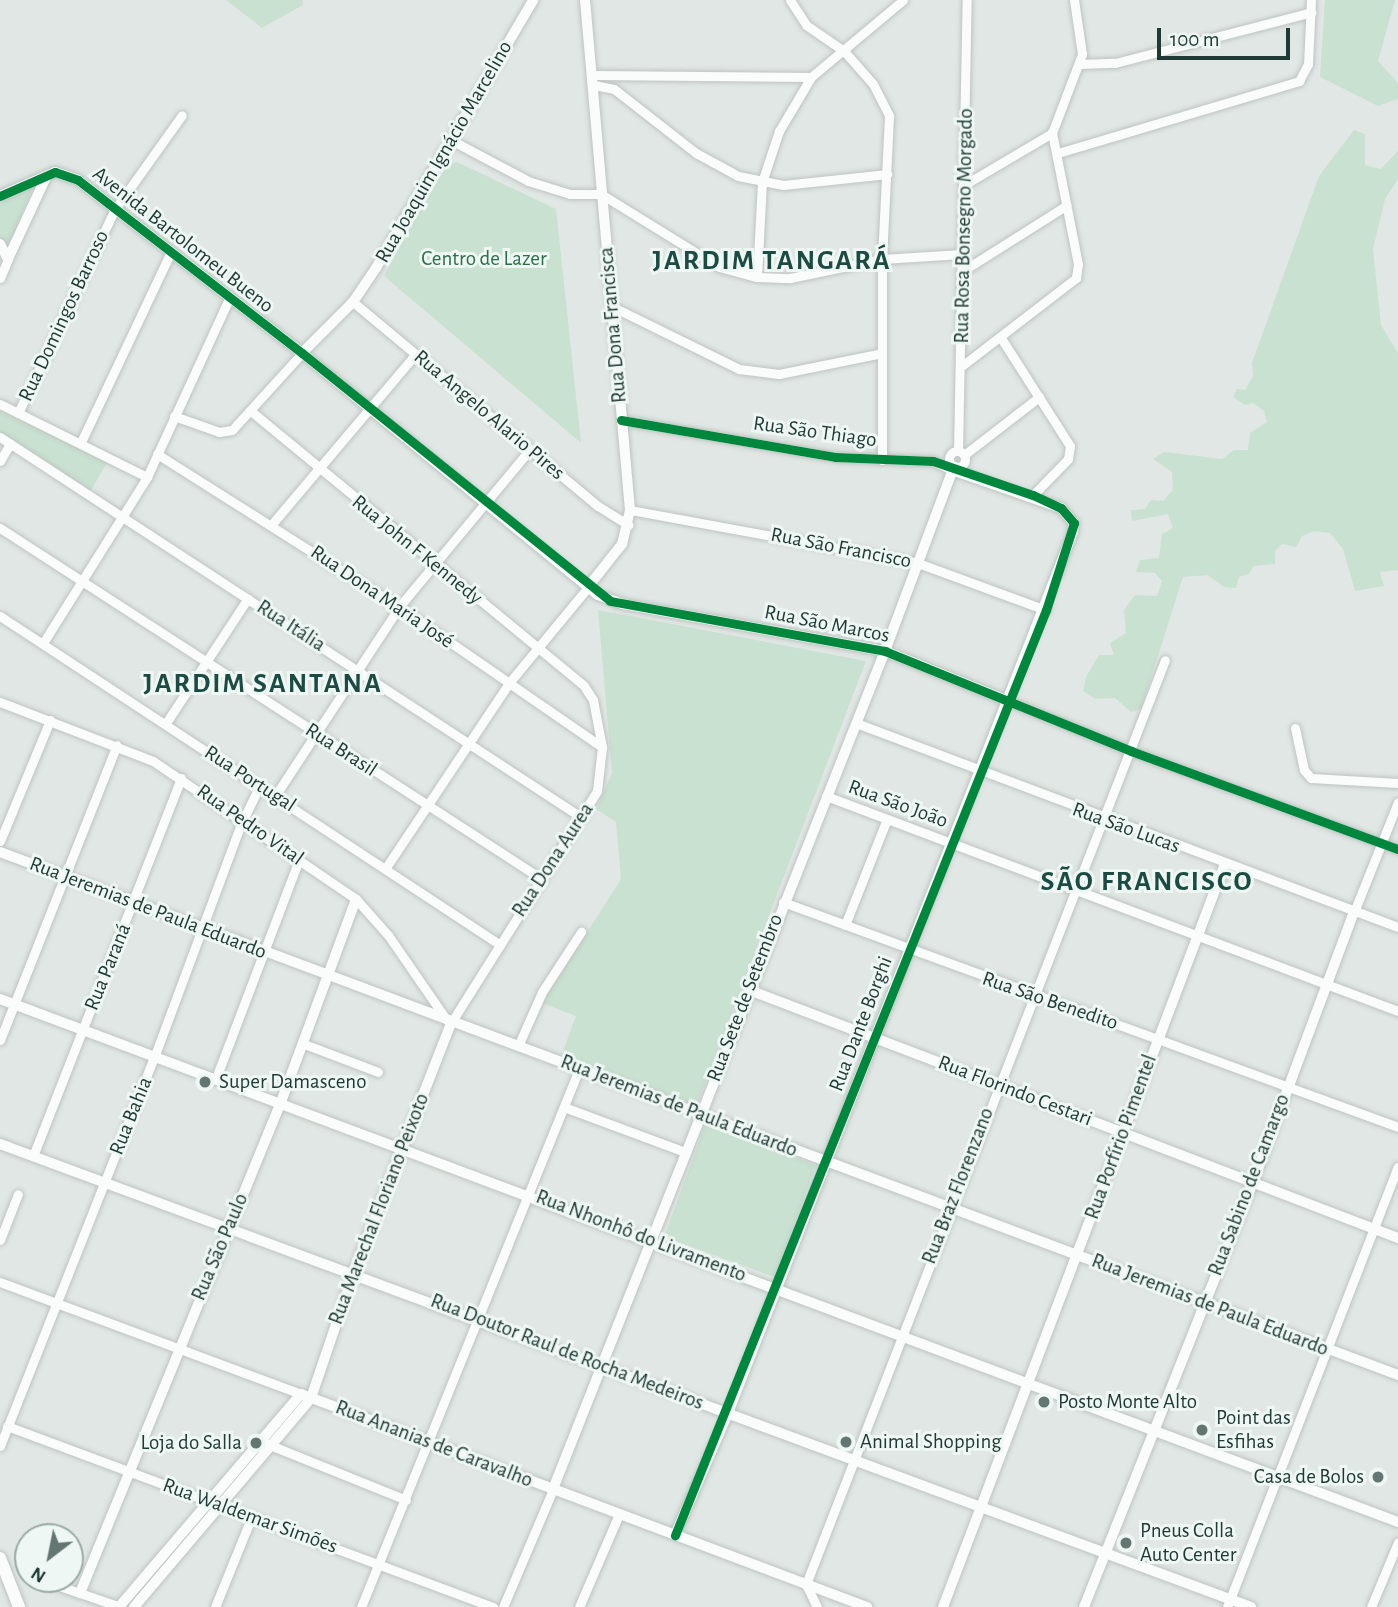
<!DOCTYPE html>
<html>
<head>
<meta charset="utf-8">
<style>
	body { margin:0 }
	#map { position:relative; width:1398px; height:1607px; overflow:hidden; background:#e1e7e4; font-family:"Alegreya Sans",sans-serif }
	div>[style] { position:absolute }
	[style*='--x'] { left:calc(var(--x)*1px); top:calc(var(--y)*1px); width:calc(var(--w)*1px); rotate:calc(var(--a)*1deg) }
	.green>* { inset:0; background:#c9e1d1; transform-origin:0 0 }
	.roads { filter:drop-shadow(0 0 2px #bec4c1) drop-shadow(0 0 2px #bec4c1) }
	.minor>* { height:9px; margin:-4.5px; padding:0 4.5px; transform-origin:4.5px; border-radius:4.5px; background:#fafbfb }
	.minor>.ring { margin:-4.5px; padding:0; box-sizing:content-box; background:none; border:9px solid #fafbfb; border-radius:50% }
	.tertiary>* { height:10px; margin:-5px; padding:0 5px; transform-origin:5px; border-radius:5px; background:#fafbfb }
	.secondary>* { height:12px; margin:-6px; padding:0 6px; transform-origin:6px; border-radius:6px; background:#fafbfb }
	.cycleway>* { height:9px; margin:-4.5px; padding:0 4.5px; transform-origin:4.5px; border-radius:4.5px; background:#00873e }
	.dots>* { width:19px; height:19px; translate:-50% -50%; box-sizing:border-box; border:4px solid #eef7f3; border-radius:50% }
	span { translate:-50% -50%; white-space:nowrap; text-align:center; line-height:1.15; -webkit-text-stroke:6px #eef7f3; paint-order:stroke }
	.street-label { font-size:21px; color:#1f3934 }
	.park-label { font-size:21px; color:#297048 }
	.poi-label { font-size:21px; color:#1f3934 }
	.left { translate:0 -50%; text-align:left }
	.right { translate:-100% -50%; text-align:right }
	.district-label { font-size:28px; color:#1b4b42; font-weight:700; letter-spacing:2px }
	.north { position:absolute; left:14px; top:1523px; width:70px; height:70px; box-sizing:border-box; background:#eef7f3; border:2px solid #9baba7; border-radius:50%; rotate:212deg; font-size:19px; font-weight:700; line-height:28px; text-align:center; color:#1f3934 }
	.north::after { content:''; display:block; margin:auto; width:24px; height:32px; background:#637672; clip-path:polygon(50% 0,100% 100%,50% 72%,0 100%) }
	.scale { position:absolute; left:1157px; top:28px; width:133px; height:32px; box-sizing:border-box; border:4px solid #1f3934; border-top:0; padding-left:9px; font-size:21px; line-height:24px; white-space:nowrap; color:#1f3934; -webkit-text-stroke:5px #eef7f3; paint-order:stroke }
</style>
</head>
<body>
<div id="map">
	<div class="green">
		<div style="clip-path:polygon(226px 0,302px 0,303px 5px,262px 28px)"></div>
		<div style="clip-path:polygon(1325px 0,1395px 0,1378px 61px,1398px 83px,1398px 99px,1378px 106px,1320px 77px)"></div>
		<div style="clip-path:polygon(1354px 130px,1365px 134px,1365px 165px,1381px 169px,1398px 151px,1398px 179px,1385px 199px,1373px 249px,1381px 325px,1398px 353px,1398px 570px,1380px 572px,1384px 586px,1355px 591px,1343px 549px,1330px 533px,1314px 531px,1302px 536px,1296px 547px,1282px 544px,1275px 551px,1275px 564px,1253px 566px,1250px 573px,1239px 577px,1236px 588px,1224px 587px,1208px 575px,1183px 577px,1141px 709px,1131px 712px,1115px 698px,1095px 699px,1083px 691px,1086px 677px,1099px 655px,1114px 655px,1110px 643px,1126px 633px,1124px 610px,1135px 595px,1157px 596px,1162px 581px,1155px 573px,1136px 572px,1140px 560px,1159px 558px,1162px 534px,1173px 528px,1168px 514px,1132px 521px,1131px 510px,1145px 509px,1151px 500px,1163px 501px,1173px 490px,1172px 472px,1153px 459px,1164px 452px,1222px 459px,1234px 450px,1248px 450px,1250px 433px,1267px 422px,1264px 411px,1253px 403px,1245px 405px,1233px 397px,1237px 389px,1245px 390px,1253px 376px,1252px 363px,1319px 176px)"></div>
		<div style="clip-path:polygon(457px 162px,556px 209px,581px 443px,384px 276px,445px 165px)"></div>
		<div style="clip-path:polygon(32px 189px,12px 239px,8px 243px,0 238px,0 203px)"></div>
		<div style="clip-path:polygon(0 411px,108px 461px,90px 492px,0 432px)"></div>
		<div style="clip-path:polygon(598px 610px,866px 661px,696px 1107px,562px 1054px,576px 1016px,542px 1003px,621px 879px,616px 822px,596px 809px,612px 773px)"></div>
		<div style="left:705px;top:1125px;width:118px;height:119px;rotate:20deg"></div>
	</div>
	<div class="roads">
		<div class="minor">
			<div style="--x:790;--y:0;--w:30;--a:57"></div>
			<div style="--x:806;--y:25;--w:46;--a:34.4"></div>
			<div style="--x:844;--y:51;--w:44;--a:48.7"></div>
			<div style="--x:873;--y:84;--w:36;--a:63"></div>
			<div style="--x:889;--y:116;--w:143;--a:92.8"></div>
			<div style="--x:882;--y:259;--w:201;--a:90"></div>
			<div style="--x:1079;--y:64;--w:36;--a:-2"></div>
			<div style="--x:1115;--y:63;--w:203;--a:-14.5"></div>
			<div style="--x:593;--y:75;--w:218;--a:0.5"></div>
			<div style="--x:594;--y:85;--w:20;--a:11"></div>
			<div style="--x:614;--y:89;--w:104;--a:38"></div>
			<div style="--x:696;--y:153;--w:48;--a:28.7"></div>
			<div style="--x:738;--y:176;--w:46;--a:11.3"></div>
			<div style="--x:783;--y:185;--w:105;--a:-6"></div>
			<div style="--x:451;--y:140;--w:87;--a:28"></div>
			<div style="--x:528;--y:181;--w:44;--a:17.2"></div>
			<div style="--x:570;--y:194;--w:31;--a:0"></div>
			<div style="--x:601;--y:194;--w:139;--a:31.7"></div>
			<div style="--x:719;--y:267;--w:39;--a:15"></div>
			<div style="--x:757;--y:277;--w:33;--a:2"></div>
			<div style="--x:790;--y:278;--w:94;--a:-11.7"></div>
			<div style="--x:882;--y:259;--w:80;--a:-3.6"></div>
			<div style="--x:1058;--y:153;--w:252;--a:-16.6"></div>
			<div style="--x:1299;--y:81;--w:19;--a:-62"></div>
			<div style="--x:1308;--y:64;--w:64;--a:-87.3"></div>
			<div style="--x:964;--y:185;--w:102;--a:-30.6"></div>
			<div style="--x:1052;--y:133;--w:85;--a:-69.2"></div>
			<div style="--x:1082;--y:54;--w:55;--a:-98.4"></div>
			<div style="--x:961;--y:272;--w:125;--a:-32.3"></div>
			<div style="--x:757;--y:277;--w:95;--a:-87"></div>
			<div style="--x:762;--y:182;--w:54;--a:-71.6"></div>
			<div style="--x:779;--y:131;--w:63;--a:-59.3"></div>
			<div style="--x:811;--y:77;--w:120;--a:-39.9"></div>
			<div style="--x:0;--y:278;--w:21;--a:-67"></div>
			<div style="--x:353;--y:302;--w:319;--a:39.8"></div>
			<div style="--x:598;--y:506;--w:36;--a:32"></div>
			<div style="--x:611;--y:306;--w:143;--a:26.2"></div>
			<div style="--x:739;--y:369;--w:40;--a:7.1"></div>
			<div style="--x:779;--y:374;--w:105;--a:-11.5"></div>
			<div style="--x:1001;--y:338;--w:128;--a:57.4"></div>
			<div style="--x:1070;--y:446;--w:13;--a:99"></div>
			<div style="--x:1068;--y:459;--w:50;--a:134.2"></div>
			<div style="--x:963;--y:365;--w:143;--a:-37.6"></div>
			<div style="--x:1076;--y:278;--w:14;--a:-82"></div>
			<div style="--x:1078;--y:264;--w:134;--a:-101.2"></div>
			<div style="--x:0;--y:404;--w:164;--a:26.4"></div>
			<div style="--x:252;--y:412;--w:430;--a:39.5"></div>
			<div style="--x:584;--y:686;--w:17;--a:57"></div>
			<div style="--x:593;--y:700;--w:48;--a:79.2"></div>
			<div style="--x:602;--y:747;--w:44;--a:96.5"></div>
			<div style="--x:597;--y:791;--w:272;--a:122.2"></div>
			<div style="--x:18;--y:413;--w:226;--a:-64.6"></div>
			<div style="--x:115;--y:209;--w:115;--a:-54.5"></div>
			<div style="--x:174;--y:416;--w:48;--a:19.6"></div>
			<div style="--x:219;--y:432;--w:13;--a:-9"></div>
			<div style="--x:232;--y:430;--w:104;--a:-47.7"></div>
			<div style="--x:621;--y:420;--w:217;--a:9.8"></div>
			<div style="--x:835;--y:457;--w:98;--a:2.3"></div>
			<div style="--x:933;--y:461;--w:21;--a:25"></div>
			<div style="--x:0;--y:437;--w:694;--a:33.19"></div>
			<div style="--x:81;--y:442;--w:208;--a:-64.7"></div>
			<div style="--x:958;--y:451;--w:451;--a:-88.9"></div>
			<div class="ring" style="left:949px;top:451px;width:7px;height:7px"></div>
			<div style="--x:157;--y:454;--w:286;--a:32.3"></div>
			<div style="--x:399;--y:607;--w:247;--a:34.6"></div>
			<div style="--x:964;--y:455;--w:95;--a:-37.7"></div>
			<div style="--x:0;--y:461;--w:20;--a:-60"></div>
			<div style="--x:630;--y:510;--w:293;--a:10.4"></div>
			<div style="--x:918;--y:563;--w:136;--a:20.2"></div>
			<div style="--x:272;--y:524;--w:221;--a:-49.8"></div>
			<div style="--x:0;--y:528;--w:646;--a:32.93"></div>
			<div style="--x:0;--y:616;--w:597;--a:33.32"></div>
			<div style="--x:43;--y:643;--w:196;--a:-57.9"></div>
			<div style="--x:147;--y:477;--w:196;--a:-65.3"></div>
			<div style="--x:1008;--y:701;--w:133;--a:22.1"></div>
			<div style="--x:1131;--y:751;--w:284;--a:20.2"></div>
			<div style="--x:0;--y:702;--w:164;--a:21.1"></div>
			<div style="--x:153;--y:761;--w:245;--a:34.2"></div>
			<div style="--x:356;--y:899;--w:48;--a:48.4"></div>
			<div style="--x:388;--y:935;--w:102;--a:55.4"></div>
			<div style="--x:166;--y:723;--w:149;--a:-56.7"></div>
			<div style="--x:856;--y:723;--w:579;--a:20.63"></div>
			<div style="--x:1295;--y:728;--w:43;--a:77.9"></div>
			<div style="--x:1304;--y:770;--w:11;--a:49"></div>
			<div style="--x:1311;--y:778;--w:87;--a:3.3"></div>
			<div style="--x:275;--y:796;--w:226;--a:-56.7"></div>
			<div style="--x:399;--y:607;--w:205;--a:-50.3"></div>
			<div style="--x:826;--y:796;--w:611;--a:20.6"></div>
			<div style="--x:0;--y:841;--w:131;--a:-67.5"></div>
			<div style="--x:387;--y:866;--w:220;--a:-56.3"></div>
			<div style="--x:509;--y:683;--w:124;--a:-50.5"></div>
			<div style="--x:783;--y:902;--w:655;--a:20.1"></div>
			<div style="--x:1354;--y:912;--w:118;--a:-68.2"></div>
			<div style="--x:845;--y:925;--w:114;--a:-68.4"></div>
			<div style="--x:0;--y:1040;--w:317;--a:-68.4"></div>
			<div style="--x:304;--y:1044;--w:79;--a:20.7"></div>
			<div style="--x:518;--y:1046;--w:59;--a:-66"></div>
			<div style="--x:542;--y:992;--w:72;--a:-57"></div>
			<div style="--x:216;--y:1078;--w:233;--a:-69.2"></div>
			<div style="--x:564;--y:1107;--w:129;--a:20.4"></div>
			<div style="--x:33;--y:1156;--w:406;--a:-68.6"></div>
			<div style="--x:0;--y:1240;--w:49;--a:-68.6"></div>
			<div style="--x:0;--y:1282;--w:321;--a:20.4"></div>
			<div style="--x:7;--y:1426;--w:519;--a:20.43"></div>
			<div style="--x:265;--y:1443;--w:152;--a:22"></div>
			<div style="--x:0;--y:1446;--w:421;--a:-68.4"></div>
			<div style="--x:155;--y:1055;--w:244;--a:-69.6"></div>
			<div style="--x:240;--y:826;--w:43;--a:-64"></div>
			<div style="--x:39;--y:1579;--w:87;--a:18.9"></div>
			<div style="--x:215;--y:1607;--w:98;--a:-67.9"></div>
			<div style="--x:361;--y:1607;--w:580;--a:-67.94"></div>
			<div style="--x:503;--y:1607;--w:128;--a:-67"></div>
			<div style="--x:579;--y:1607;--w:101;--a:-66.7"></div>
			<div style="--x:817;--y:1607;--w:25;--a:-116"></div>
			<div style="--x:806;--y:1584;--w:991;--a:-68.77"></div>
			<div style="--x:1227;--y:1607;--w:472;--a:-68.8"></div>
			<div style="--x:1371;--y:1607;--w:70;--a:-67.4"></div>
		</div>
		<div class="tertiary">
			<div style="--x:585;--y:0;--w:512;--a:84.96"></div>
			<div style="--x:630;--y:510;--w:35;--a:103"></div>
			<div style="--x:622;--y:544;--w:55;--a:128.3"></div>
			<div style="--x:0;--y:196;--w:60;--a:-23.6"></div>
			<div style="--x:55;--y:172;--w:24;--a:19"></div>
			<div style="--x:78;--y:180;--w:283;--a:37.7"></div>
			<div style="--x:302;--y:353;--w:382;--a:39.3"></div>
			<div style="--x:598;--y:595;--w:27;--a:20"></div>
			<div style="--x:623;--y:604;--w:266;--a:10.2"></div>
			<div style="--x:885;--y:651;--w:133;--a:22.1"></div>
			<div style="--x:0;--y:244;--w:17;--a:62"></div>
			<div style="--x:8;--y:259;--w:90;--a:-65.1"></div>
			<div style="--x:302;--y:353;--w:72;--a:-45"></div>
			<div style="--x:353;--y:302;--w:41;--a:-55.9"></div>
			<div style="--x:376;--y:268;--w:311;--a:-59.6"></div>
			<div style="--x:0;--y:852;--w:1493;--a:20.51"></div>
			<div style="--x:749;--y:990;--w:695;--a:20.91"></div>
			<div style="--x:0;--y:999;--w:1493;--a:20.51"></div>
			<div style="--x:0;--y:1144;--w:1334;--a:20.31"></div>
			<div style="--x:553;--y:1489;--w:901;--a:-68.39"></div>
			<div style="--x:885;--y:651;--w:197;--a:-69.5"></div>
			<div style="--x:675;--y:1535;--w:133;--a:-66.5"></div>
			<div style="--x:728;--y:1413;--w:946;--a:-68.61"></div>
			<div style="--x:1073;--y:532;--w:9;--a:-84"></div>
			<div style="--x:1074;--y:523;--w:20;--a:-131"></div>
			<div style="--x:1061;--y:508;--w:115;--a:-160.8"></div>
			<div style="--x:80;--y:1593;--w:531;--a:-67.74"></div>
			<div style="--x:281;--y:1102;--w:216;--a:-69.7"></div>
			<div style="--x:119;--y:1607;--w:280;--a:-49.5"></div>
			<div style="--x:301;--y:1394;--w:605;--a:20.62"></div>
			<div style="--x:134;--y:1607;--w:274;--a:-49.7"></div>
			<div style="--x:311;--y:1398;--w:133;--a:-71.2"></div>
			<div style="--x:354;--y:1272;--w:269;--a:-68.7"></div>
			<div style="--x:943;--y:1607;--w:795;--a:-69.22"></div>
			<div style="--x:1084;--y:1607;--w:457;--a:-68.3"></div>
			<div style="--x:1253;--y:1182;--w:288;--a:-69.5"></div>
		</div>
		<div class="secondary">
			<div style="--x:0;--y:1558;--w:53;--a:68.8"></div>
		</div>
	</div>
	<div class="cycleway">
		<div style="--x:0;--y:196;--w:60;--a:-23.6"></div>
		<div style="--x:55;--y:172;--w:24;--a:19"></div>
		<div style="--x:78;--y:180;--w:283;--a:37.7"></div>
		<div style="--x:302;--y:353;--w:395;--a:38.8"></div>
		<div style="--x:610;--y:601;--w:280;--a:10.3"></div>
		<div style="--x:885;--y:651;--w:266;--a:22.1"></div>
		<div style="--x:1131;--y:751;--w:284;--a:20.2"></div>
		<div style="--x:621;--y:420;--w:217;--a:9.8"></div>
		<div style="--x:835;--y:457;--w:98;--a:2.3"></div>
		<div style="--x:933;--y:461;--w:106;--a:18.8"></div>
		<div style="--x:1033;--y:495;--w:31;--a:25"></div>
		<div style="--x:1061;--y:508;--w:20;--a:49"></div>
		<div style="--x:1074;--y:523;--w:91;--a:107.8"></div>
		<div style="--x:1046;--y:610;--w:997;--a:111.85"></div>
	</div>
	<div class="dots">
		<div style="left:205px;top:1082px;background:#637672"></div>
		<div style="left:1044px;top:1402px;background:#637672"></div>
		<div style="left:1202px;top:1430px;background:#637672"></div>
		<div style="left:846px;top:1442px;background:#637672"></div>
		<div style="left:256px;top:1443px;background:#637672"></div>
		<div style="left:1378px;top:1477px;background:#637672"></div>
		<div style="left:1126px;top:1543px;background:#637672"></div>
	</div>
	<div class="street-label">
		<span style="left:444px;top:152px;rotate:-60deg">Rua Joaquim Ignácio Marcelino</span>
		<span style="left:964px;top:226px;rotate:-89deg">Rua Rosa Bonsegno Morgado</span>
		<span style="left:183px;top:240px;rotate:38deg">Avenida Bartolomeu Bueno</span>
		<span style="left:64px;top:316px;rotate:-65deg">Rua Domingos Barroso</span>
		<span style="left:613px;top:325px;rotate:-95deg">Rua Dona Francisca</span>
		<span style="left:489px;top:415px;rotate:40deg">Rua Angelo Alario Pires</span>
		<span style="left:815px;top:432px;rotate:8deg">Rua São Thiago</span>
		<span style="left:841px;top:548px;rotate:11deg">Rua São Francisco</span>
		<span style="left:417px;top:550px;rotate:39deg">Rua John F Kennedy</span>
		<span style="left:382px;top:597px;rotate:34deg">Rua Dona Maria José</span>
		<span style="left:827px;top:624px;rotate:11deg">Rua São Marcos</span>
		<span style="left:291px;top:626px;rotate:33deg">Rua Itália</span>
		<span style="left:341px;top:750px;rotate:33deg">Rua Brasil</span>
		<span style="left:250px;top:779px;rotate:33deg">Rua Portugal</span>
		<span style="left:898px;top:804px;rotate:20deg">Rua São João</span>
		<span style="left:250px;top:825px;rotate:35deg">Rua Pedro Vital</span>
		<span style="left:1126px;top:828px;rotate:20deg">Rua São Lucas</span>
		<span style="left:553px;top:860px;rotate:-57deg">Rua Dona Aurea</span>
		<span style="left:148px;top:908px;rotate:21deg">Rua Jeremias de Paula Eduardo</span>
		<span style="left:108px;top:967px;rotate:-68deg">Rua Paraná</span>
		<span style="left:745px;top:998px;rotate:-69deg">Rua Sete de Setembro</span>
		<span style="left:1050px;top:1001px;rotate:19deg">Rua São Benedito</span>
		<span style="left:861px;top:1024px;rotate:-69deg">Rua Dante Borghi</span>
		<span style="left:1015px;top:1091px;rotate:21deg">Rua Florindo Cestari</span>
		<span style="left:679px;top:1106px;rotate:21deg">Rua Jeremias de Paula Eduardo</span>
		<span style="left:131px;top:1116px;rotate:-68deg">Rua Bahia</span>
		<span style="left:1121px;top:1137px;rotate:-70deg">Rua Porfírio Pimentel</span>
		<span style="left:1249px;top:1185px;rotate:-69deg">Rua Sabino de Camargo</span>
		<span style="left:958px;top:1186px;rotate:-69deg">Rua Braz Florenzano</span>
		<span style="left:379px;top:1209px;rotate:-69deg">Rua Marechal Floriano Peixoto</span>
		<span style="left:641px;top:1236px;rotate:21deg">Rua Nhonhô do Livramento</span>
		<span style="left:220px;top:1247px;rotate:-67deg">Rua São Paulo</span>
		<span style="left:1210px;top:1305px;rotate:21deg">Rua Jeremias de Paula Eduardo</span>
		<span style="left:567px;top:1352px;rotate:21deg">Rua Doutor Raul de Rocha Medeiros</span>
		<span style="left:434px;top:1444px;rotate:21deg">Rua Ananias de Caravalho</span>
		<span style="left:250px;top:1516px;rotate:20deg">Rua Waldemar Simões</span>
	</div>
	<div class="park-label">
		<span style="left:484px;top:259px">Centro de Lazer</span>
	</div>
	<div class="poi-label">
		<span class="left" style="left:219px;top:1082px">Super Damasceno</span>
		<span class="left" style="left:1058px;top:1402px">Posto Monte Alto</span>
		<span class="left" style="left:1216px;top:1430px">Point das<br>Esfihas</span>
		<span class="left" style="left:860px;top:1442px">Animal Shopping</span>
		<span class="right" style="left:242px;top:1443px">Loja do Salla</span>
		<span class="right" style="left:1364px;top:1477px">Casa de Bolos</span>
		<span class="left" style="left:1140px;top:1543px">Pneus Colla<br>Auto Center</span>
	</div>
	<div class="district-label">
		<span style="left:772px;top:261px">JARDIM TANGARÁ</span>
		<span style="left:263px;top:684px">JARDIM SANTANA</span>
		<span style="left:1147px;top:882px">SÃO FRANCISCO</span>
	</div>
	<div class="north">N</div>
	<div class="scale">100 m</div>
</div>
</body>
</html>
